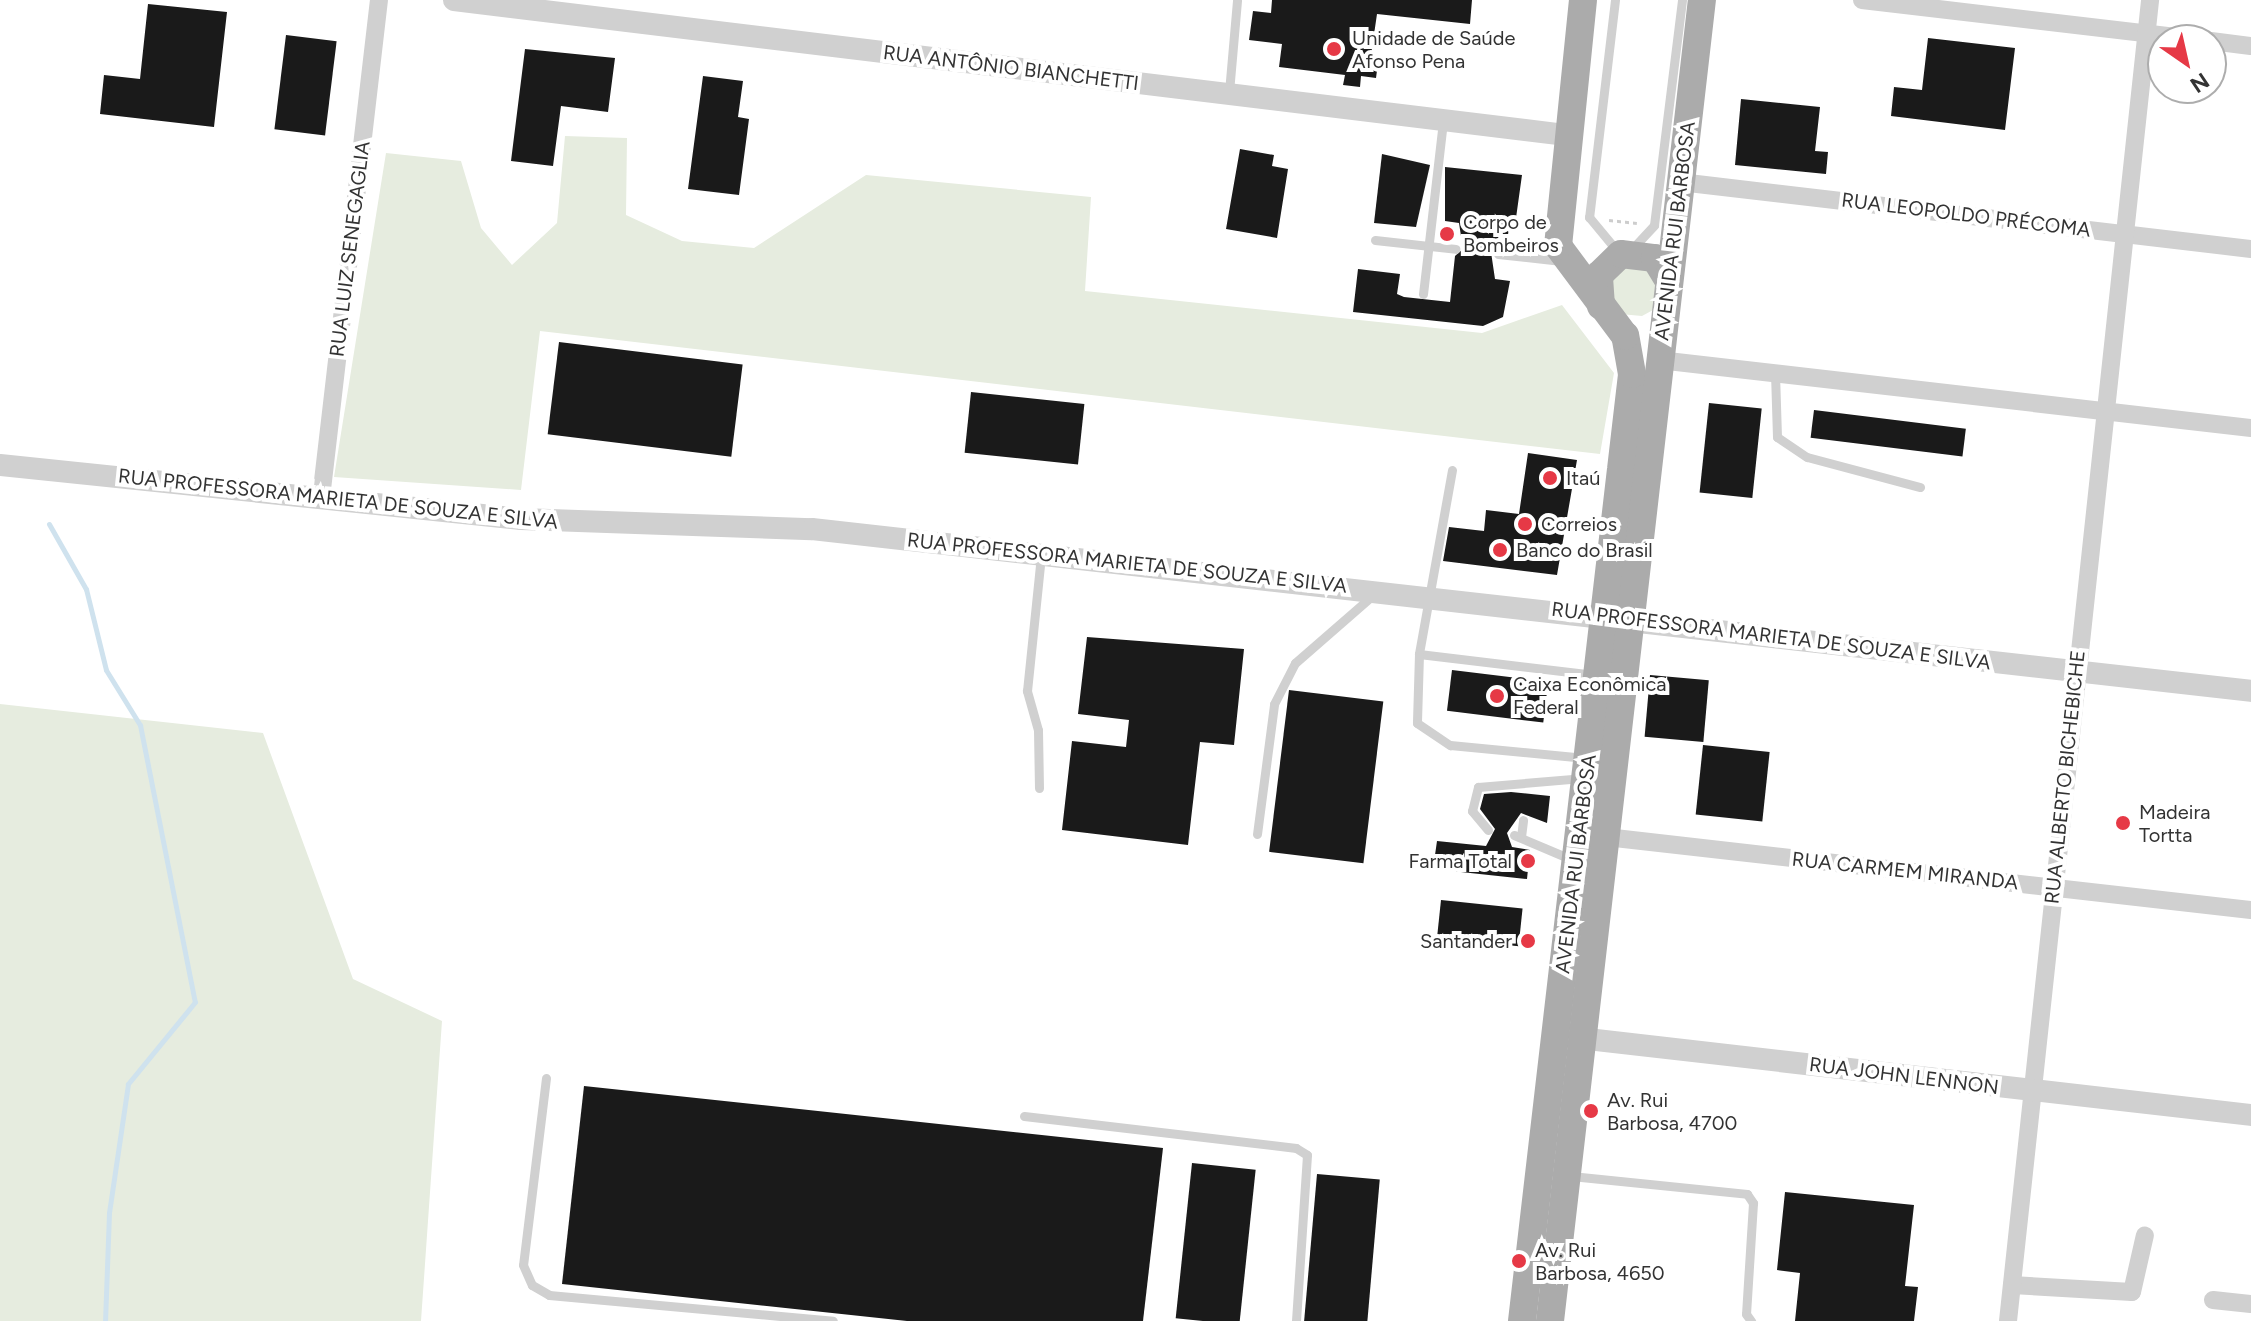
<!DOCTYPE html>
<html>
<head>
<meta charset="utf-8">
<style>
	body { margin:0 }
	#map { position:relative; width:2251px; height:1321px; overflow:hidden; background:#fff; font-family:Figtree,sans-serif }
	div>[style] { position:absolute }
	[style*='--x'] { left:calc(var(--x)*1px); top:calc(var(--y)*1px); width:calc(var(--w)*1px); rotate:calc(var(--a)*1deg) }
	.green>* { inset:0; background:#e6ecdf }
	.stream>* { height:5px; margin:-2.5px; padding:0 2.5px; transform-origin:2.5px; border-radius:2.5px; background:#cfe2ee }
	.building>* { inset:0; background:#1a1a1a; transform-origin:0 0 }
	.path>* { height:3px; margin-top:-1.5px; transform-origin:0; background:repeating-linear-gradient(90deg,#cdcdcd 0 4px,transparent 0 8px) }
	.service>* { height:9px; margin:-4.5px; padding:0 4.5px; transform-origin:4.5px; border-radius:4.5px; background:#d0d0d0 }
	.minor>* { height:18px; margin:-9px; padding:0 9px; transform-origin:9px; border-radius:9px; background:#d0d0d0 }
	.tertiary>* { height:22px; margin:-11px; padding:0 11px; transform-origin:11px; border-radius:11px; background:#d0d0d0 }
	.primary>* { height:28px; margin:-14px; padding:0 14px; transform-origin:14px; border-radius:14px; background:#ababab }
	.dots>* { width:22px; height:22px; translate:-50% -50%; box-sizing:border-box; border:4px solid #fff; border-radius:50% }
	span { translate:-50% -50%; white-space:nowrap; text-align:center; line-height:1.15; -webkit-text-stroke:8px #fff; paint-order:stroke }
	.poi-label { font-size:20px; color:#333 }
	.left { translate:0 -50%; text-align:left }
	.right { translate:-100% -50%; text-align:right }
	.street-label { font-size:20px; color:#333 }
	.north { position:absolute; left:2147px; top:24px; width:80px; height:80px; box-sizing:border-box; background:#fff; border:2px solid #adadad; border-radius:50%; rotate:146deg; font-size:22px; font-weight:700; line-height:32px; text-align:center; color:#333 }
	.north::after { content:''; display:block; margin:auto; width:28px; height:36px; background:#e63946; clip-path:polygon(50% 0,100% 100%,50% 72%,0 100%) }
</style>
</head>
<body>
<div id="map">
	<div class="green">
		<div style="clip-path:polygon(565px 136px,627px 138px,626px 215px,682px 241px,754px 248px,866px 175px,1091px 197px,1085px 291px,1482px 333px,1562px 305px,1614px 373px,1600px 454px,540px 331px,521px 490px,334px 477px,386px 153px,461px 161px,481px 228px,512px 265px,557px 223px)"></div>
		<div style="clip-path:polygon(1631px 262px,1659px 278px,1653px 310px,1642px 316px,1620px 314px,1607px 284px)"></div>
		<div style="clip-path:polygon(0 704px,263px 733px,353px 979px,442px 1021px,421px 1321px,0 1321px)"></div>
	</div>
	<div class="stream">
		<div style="--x:49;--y:524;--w:75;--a:60.4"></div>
		<div style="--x:86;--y:589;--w:83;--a:76.1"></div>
		<div style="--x:106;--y:670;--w:65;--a:58.3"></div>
		<div style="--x:140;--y:725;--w:282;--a:78.8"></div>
		<div style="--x:195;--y:1002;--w:106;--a:129.3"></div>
		<div style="--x:128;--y:1084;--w:130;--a:98.4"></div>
		<div style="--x:109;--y:1213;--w:108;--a:92.1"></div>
	</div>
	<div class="building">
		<div style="clip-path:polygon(1272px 0,1472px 0,1470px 24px,1377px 14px,1370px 62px,1378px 63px,1376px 78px,1361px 76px,1360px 87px,1343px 85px,1345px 75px,1279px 67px,1282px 44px,1249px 40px,1253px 11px,1271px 13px)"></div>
		<div style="clip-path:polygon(148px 4px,227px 12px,214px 127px,100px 114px,104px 75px,140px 79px)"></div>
		<div style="left:286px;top:35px;width:51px;height:95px;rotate:7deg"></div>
		<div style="clip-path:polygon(1928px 38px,2015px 48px,2005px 130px,1891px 116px,1894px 87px,1922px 90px)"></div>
		<div style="clip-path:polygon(525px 49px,615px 58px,608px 112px,561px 106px,553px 166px,511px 161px)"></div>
		<div style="clip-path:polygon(703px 76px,743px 81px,738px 117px,749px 119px,739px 195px,688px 189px)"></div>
		<div style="clip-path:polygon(1741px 99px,1820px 107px,1815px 151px,1828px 152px,1826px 174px,1735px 165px)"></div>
		<div style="clip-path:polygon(1240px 149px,1274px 155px,1272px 166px,1288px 169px,1277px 238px,1226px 229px)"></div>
		<div style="clip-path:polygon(1382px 154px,1430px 165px,1416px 227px,1374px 223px)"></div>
		<div style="clip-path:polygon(1445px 167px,1522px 175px,1516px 218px,1510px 217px,1508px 235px,1500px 234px,1491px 252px,1495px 279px,1510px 281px,1503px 317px,1483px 326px,1353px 312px,1358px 269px,1400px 274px,1397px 294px,1404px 297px,1450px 302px,1455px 256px,1463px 249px,1459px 223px,1445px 221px)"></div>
		<div style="left:559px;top:342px;width:185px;height:93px;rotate:7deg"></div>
		<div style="left:971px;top:392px;width:114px;height:61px;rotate:6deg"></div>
		<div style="left:1709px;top:403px;width:53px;height:90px;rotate:6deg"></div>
		<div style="left:1814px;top:410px;width:153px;height:28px;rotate:7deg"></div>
		<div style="clip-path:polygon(1528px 453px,1577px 460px,1557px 575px,1443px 561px,1449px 527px,1484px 531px,1486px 510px,1519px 514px)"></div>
		<div style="clip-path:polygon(1087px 637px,1244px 649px,1234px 745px,1200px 742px,1188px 845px,1062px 830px,1072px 741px,1126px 747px,1129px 720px,1078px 714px)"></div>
		<div style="left:1452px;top:670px;width:97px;height:41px;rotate:7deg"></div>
		<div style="left:1650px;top:675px;width:59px;height:62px;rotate:5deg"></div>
		<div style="left:1289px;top:690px;width:95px;height:163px;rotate:7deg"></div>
		<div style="left:1703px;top:745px;width:67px;height:70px;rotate:6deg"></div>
		<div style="clip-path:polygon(1511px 792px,1550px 796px,1547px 823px,1521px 813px,1507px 833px,1512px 847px,1530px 850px,1527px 879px,1433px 869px,1437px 841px,1486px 846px,1495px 829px,1480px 809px,1484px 794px)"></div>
		<div style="left:1441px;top:900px;width:82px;height:38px;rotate:6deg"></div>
		<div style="clip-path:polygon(584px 1086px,1163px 1148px,1143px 1321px,907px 1321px,562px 1284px)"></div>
		<div style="left:1192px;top:1163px;width:64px;height:156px;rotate:6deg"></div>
		<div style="left:1317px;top:1174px;width:63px;height:148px;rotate:5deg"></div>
		<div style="clip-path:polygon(1785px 1192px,1914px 1205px,1905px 1286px,1918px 1287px,1914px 1321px,1795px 1321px,1800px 1273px,1777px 1270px)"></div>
	</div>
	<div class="path">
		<div style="--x:1609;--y:220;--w:28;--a:6"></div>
	</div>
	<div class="service">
		<div style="--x:1615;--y:0;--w:219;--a:96.8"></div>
		<div style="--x:1589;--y:217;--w:45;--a:50.4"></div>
		<div style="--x:1229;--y:92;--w:92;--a:-85"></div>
		<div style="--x:1375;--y:240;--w:81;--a:6.3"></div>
		<div style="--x:1631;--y:250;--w:34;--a:-47"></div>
		<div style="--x:1654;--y:225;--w:227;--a:-82.9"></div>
		<div style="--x:1498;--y:254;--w:64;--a:6.2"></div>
		<div style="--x:1423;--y:294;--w:175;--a:-83.4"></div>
		<div style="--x:1775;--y:373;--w:64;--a:88.2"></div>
		<div style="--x:1777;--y:437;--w:36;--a:34"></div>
		<div style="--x:1807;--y:457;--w:117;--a:14.9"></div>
		<div style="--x:1452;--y:470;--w:187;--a:100.2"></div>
		<div style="--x:1419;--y:654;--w:177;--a:6.8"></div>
		<div style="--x:1419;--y:654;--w:69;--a:91.7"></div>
		<div style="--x:1417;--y:723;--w:40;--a:34"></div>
		<div style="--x:1450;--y:745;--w:136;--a:5.5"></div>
		<div style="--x:1039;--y:788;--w:58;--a:-91"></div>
		<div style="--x:1038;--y:730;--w:41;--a:-105.8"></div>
		<div style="--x:1027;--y:691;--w:136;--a:-84.1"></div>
		<div style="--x:1488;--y:830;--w:25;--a:-130"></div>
		<div style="--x:1472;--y:811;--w:25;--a:-76"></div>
		<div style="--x:1478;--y:787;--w:104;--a:-4.9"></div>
		<div style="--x:1257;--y:834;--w:131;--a:-82.5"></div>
		<div style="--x:1274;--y:704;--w:46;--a:-62.9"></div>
		<div style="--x:1295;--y:663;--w:103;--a:-41.1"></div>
		<div style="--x:1514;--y:835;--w:64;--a:23"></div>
		<div style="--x:1521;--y:837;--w:17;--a:-83"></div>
		<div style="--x:546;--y:1078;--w:188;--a:97"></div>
		<div style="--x:523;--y:1265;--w:22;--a:66"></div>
		<div style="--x:532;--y:1285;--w:20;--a:30"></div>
		<div style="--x:549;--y:1295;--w:285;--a:5.2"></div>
		<div style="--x:1024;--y:1116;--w:274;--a:6.7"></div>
		<div style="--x:1296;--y:1148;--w:13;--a:32"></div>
		<div style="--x:1307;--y:1155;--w:166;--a:93.8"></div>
		<div style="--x:1571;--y:1176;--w:177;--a:5.8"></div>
		<div style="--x:1747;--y:1194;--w:11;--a:56"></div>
		<div style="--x:1753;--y:1203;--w:111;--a:93.6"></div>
		<div style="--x:1746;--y:1314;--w:9;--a:54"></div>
	</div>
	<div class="minor">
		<div style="--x:1862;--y:0;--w:342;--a:6.7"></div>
		<div style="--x:2211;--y:41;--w:40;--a:7.1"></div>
		<div style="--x:1680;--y:182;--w:575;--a:6.69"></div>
		<div style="--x:1659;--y:360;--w:596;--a:6.55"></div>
		<div style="--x:321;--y:498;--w:501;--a:-83.36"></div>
		<div style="--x:1606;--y:837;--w:649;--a:6.46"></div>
		<div style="--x:2012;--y:1285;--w:120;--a:3.3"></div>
		<div style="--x:2132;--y:1292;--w:58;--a:-77.2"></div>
		<div style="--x:2213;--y:1300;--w:38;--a:6"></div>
		<div style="--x:2008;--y:1321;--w:1329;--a:-83.86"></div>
	</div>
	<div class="tertiary">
		<div style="--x:454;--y:0;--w:1121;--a:6.92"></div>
		<div style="--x:0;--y:465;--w:524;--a:5.92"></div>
		<div style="--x:521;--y:519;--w:291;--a:2"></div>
		<div style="--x:812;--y:529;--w:1448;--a:6.42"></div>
		<div style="--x:1570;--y:1037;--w:685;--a:6.53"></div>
	</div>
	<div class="primary">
		<div style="--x:1601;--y:306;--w:31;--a:-94"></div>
		<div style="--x:1599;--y:275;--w:30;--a:-44"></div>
		<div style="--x:1621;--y:254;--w:34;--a:7"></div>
		<div style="--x:1655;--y:258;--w:27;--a:59"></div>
		<div style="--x:1522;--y:1321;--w:953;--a:-83.37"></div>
		<div style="--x:1632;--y:374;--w:39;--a:-100"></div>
		<div style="--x:1625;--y:336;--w:112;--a:-126.7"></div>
		<div style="--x:1558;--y:246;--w:247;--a:-84.2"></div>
		<div style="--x:1550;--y:1321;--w:1330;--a:-83.44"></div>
	</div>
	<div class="dots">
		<div style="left:1334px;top:49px;background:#e63946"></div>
		<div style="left:1447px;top:234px;background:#e63946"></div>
		<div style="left:1550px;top:478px;background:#e63946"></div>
		<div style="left:1525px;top:524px;background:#e63946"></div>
		<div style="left:1500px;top:550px;background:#e63946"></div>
		<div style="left:1497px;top:696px;background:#e63946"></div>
		<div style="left:2123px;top:823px;background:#e63946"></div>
		<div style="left:1528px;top:861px;background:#e63946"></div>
		<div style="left:1528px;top:941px;background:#e63946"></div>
		<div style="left:1591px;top:1111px;background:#e63946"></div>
		<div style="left:1519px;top:1261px;background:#e63946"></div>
	</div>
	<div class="poi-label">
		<span class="left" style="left:1352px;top:50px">Unidade de Saúde<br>Afonso Pena</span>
		<span class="left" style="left:1463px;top:234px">Corpo de<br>Bombeiros</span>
		<span class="left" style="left:1566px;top:478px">Itaú</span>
		<span class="left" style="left:1541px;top:524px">Correios</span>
		<span class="left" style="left:1516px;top:550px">Banco do Brasil</span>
		<span class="left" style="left:1513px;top:696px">Caixa Econômica<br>Federal</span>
		<span class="left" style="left:2139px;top:824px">Madeira<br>Tortta</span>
		<span class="right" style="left:1512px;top:861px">Farma Total</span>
		<span class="right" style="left:1512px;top:941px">Santander</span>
		<span class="left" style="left:1607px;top:1112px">Av. Rui<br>Barbosa, 4700</span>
		<span class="left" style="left:1535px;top:1262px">Av. Rui<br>Barbosa, 4650</span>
	</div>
	<div class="street-label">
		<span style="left:1011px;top:68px;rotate:7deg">RUA ANTÔNIO BIANCHETTI</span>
		<span style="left:1966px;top:215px;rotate:7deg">RUA LEOPOLDO PRÉCOMA</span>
		<span style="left:1675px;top:231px;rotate:-83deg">AVENIDA RUI BARBOSA</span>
		<span style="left:350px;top:249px;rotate:-83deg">RUA LUIZ SENEGAGLIA</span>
		<span style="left:338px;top:499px;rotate:6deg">RUA PROFESSORA MARIETA DE SOUZA E SILVA</span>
		<span style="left:1127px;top:563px;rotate:6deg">RUA PROFESSORA MARIETA DE SOUZA E SILVA</span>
		<span style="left:1771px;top:636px;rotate:7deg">RUA PROFESSORA MARIETA DE SOUZA E SILVA</span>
		<span style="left:2065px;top:777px;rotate:-84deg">RUA ALBERTO BICHEBICHE</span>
		<span style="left:1576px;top:864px;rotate:-83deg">AVENIDA RUI BARBOSA</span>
		<span style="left:1905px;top:871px;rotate:6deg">RUA CARMEM MIRANDA</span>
		<span style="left:1904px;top:1076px;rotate:7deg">RUA JOHN LENNON</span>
	</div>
	<div class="north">N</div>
</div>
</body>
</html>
